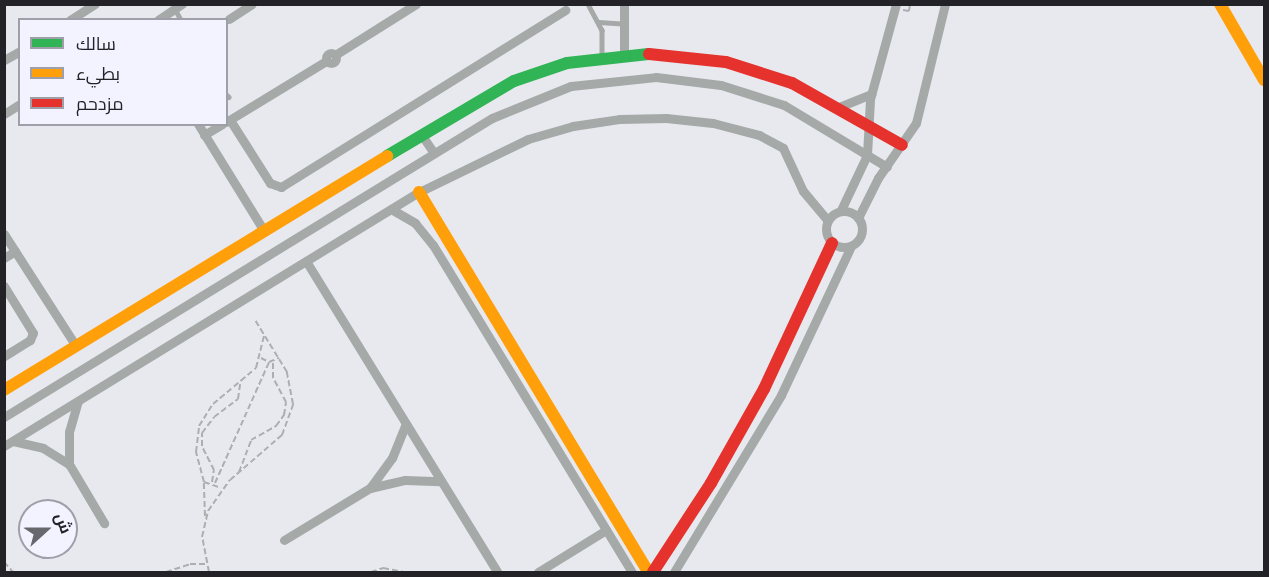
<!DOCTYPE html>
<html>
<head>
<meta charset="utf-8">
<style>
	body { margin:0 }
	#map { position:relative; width:1269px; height:577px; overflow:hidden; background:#e8e9ef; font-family:"DM Sans",Cairo,sans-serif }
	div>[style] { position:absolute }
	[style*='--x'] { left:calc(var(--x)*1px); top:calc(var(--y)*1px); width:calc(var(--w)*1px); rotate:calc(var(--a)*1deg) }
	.path>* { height:2px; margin-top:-1px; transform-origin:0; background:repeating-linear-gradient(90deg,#acafb0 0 6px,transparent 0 9px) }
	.lane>* { height:4.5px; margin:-2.25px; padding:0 2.25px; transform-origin:2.25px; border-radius:2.25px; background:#a5aaa8 }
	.street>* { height:9px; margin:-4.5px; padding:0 4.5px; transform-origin:4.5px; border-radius:4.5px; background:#a5aaa8 }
	.street>.ring { margin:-4.5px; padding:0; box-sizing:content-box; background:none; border:9px solid #a5aaa8; border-radius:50% }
	.fast>* { height:12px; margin:-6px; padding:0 6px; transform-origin:6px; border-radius:6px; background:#30b455 }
	.slow>* { height:12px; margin:-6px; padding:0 6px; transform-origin:6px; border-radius:6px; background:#ff9f0a }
	.jam>* { height:12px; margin:-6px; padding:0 6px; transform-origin:6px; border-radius:6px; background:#e5322d }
	span { translate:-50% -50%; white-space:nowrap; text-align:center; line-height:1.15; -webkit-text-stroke:4.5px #f3f3ff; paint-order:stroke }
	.frame { position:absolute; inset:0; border:6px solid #222227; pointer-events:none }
	.legend { position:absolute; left:18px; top:18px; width:210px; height:108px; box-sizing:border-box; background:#f3f3ff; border:2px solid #9f9fa9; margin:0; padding:8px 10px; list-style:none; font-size:18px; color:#222227 }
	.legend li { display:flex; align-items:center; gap:12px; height:30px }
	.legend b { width:30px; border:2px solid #9f9fa9 }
	.north { position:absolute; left:18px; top:499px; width:60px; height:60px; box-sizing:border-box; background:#f3f3ff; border:2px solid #9f9fa9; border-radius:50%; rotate:69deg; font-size:16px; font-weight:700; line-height:24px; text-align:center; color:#222227 }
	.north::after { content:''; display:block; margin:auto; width:21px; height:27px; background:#67686d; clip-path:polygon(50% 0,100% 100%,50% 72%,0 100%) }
</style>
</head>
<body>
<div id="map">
	<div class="path">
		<div style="--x:903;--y:10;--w:6;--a:9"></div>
		<div style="--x:909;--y:11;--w:7;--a:-82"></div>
		<div style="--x:261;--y:358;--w:9;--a:27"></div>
		<div style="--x:269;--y:362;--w:11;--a:-22"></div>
		<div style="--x:239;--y:472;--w:34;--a:-69"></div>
		<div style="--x:251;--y:440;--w:29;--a:-29"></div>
		<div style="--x:276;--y:426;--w:14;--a:-54"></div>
		<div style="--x:284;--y:415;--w:13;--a:-81"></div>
		<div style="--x:286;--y:402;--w:27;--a:-118"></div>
		<div style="--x:273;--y:378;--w:16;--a:-90"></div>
		<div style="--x:204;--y:482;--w:18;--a:19"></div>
		<div style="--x:212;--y:482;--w:12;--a:-81"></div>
		<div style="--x:214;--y:470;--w:27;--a:-117"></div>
		<div style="--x:202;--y:446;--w:13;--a:-90"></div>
		<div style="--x:202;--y:433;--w:20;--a:-53"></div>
		<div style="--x:214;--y:417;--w:30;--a:-37"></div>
		<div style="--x:238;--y:399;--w:15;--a:-82"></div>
		<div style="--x:215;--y:483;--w:133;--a:-65.9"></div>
		<div style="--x:205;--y:516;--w:34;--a:-92"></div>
		<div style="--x:204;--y:482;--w:31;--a:-105"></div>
		<div style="--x:196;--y:452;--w:26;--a:-83"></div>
		<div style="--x:199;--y:426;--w:26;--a:-58"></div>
		<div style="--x:213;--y:404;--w:56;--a:-39.9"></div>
		<div style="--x:256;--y:368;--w:33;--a:-76"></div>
		<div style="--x:4;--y:562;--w:13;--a:48"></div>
		<div style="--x:166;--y:572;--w:25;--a:-18"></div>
		<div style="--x:190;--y:564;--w:16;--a:0"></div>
		<div style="--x:209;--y:572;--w:36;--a:-101"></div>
		<div style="--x:202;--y:537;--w:27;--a:-77"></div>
		<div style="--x:208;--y:511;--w:38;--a:-55"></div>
		<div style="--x:230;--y:480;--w:69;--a:-40.9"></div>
		<div style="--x:282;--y:435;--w:33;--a:-70"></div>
		<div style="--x:293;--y:404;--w:33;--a:-101"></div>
		<div style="--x:287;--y:372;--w:61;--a:-121.6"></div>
		<div style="--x:371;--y:572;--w:13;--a:-18"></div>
		<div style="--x:383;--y:568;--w:20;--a:11"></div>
	</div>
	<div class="lane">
		<div style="--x:588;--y:4;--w:30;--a:62"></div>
		<div style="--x:602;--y:30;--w:27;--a:90"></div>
		<div style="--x:175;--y:9;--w:13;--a:61"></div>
		<div style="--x:599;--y:22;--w:26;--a:4"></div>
		<div style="--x:226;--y:94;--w:4;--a:45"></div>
	</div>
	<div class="street">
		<div style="--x:624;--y:4;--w:50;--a:90"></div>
		<div style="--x:229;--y:19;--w:27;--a:-33"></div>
		<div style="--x:70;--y:20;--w:30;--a:-33"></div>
		<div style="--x:158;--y:20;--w:29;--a:-34"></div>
		<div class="ring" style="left:326px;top:53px;width:1px;height:1px"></div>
		<div style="--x:335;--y:55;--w:96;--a:-32.2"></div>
		<div style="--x:4;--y:60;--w:18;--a:-29"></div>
		<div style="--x:839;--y:107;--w:35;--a:-22"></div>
		<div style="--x:4;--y:114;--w:19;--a:-32"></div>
		<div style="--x:230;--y:120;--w:75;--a:57.6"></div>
		<div style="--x:270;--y:183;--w:12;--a:20"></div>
		<div style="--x:281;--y:187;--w:335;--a:-31.9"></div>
		<div style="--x:226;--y:122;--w:117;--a:-31.4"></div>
		<div style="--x:198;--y:124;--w:126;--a:58.3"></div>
		<div style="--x:421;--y:134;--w:23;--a:56"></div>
		<div style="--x:204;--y:135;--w:21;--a:-31"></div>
		<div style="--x:391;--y:209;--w:28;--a:30"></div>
		<div style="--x:415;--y:223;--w:28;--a:51"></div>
		<div style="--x:433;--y:245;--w:383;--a:58.7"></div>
		<div style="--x:841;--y:210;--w:61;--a:-64.7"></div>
		<div style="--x:867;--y:155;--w:56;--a:-86.9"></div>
		<div style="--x:870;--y:99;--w:98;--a:-74.7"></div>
		<div class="ring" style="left:826px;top:211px;width:27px;height:27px"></div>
		<div style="--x:858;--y:218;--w:45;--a:-63.4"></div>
		<div style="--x:878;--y:178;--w:67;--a:-55.4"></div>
		<div style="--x:916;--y:123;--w:122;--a:-76.3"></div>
		<div style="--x:4;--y:234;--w:133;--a:57.3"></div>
		<div style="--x:4;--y:258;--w:13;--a:-32"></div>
		<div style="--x:306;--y:261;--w:365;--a:58.4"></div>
		<div style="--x:4;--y:286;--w:55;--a:58.3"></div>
		<div style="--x:33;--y:333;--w:8;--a:113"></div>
		<div style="--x:30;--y:340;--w:31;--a:148"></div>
		<div style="--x:4;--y:417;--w:572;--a:-31.5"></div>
		<div style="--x:492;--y:118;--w:85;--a:-22.1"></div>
		<div style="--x:571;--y:86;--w:85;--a:-6"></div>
		<div style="--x:656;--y:77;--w:65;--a:7"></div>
		<div style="--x:721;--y:85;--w:66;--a:17.6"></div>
		<div style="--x:784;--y:105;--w:120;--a:31"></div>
		<div style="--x:13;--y:441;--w:31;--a:13"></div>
		<div style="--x:43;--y:448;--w:31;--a:32"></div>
		<div style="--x:69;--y:464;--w:69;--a:59.3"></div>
		<div style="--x:4;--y:446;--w:487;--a:-31.5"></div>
		<div style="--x:419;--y:192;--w:121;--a:-25.9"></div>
		<div style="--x:528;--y:139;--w:47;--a:-16.1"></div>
		<div style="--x:573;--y:126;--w:48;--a:-8.5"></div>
		<div style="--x:620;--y:119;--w:46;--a:-1.2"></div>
		<div style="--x:666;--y:118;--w:47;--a:6.1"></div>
		<div style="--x:713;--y:123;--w:48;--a:14.6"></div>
		<div style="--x:759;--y:135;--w:27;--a:28"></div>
		<div style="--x:783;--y:148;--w:47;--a:65.1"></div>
		<div style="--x:803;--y:191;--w:38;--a:50"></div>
		<div style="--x:69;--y:464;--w:32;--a:-90"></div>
		<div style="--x:69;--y:432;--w:32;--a:-74"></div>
		<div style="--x:370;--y:488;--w:37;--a:-54"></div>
		<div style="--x:392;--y:458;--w:37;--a:-68"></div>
		<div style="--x:284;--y:540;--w:100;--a:-31.2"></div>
		<div style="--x:370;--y:488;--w:36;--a:-13"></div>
		<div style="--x:405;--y:480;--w:35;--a:2"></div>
		<div style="--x:538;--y:572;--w:80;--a:-31.7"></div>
		<div style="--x:674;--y:572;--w:207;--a:-58.8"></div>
		<div style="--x:781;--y:395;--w:165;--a:-64.8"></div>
	</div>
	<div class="fast">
		<div style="--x:387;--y:156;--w:147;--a:-30.6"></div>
		<div style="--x:514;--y:81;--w:56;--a:-18.8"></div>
		<div style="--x:567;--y:63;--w:82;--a:-6.3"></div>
	</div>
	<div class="slow">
		<div style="--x:1220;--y:4;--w:88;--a:59.9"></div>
		<div style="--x:419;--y:192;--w:444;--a:58.9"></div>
		<div style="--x:4;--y:390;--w:449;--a:-31.4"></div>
	</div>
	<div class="jam">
		<div style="--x:649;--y:54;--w:77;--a:5.9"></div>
		<div style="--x:726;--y:62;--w:69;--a:17.7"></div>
		<div style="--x:792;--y:83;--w:126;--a:29.4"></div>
		<div style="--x:653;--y:572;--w:106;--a:-56.9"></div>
		<div style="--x:711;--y:483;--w:108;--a:-60.6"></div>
		<div style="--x:764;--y:389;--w:161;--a:-65"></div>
	</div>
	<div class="frame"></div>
	<ul class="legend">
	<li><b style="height:8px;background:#30b455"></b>سالك</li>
	<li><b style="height:8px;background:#ff9f0a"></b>بطيء</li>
	<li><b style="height:8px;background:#e5322d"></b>مزدحم</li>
	</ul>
	<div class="north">ش</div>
</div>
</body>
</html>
